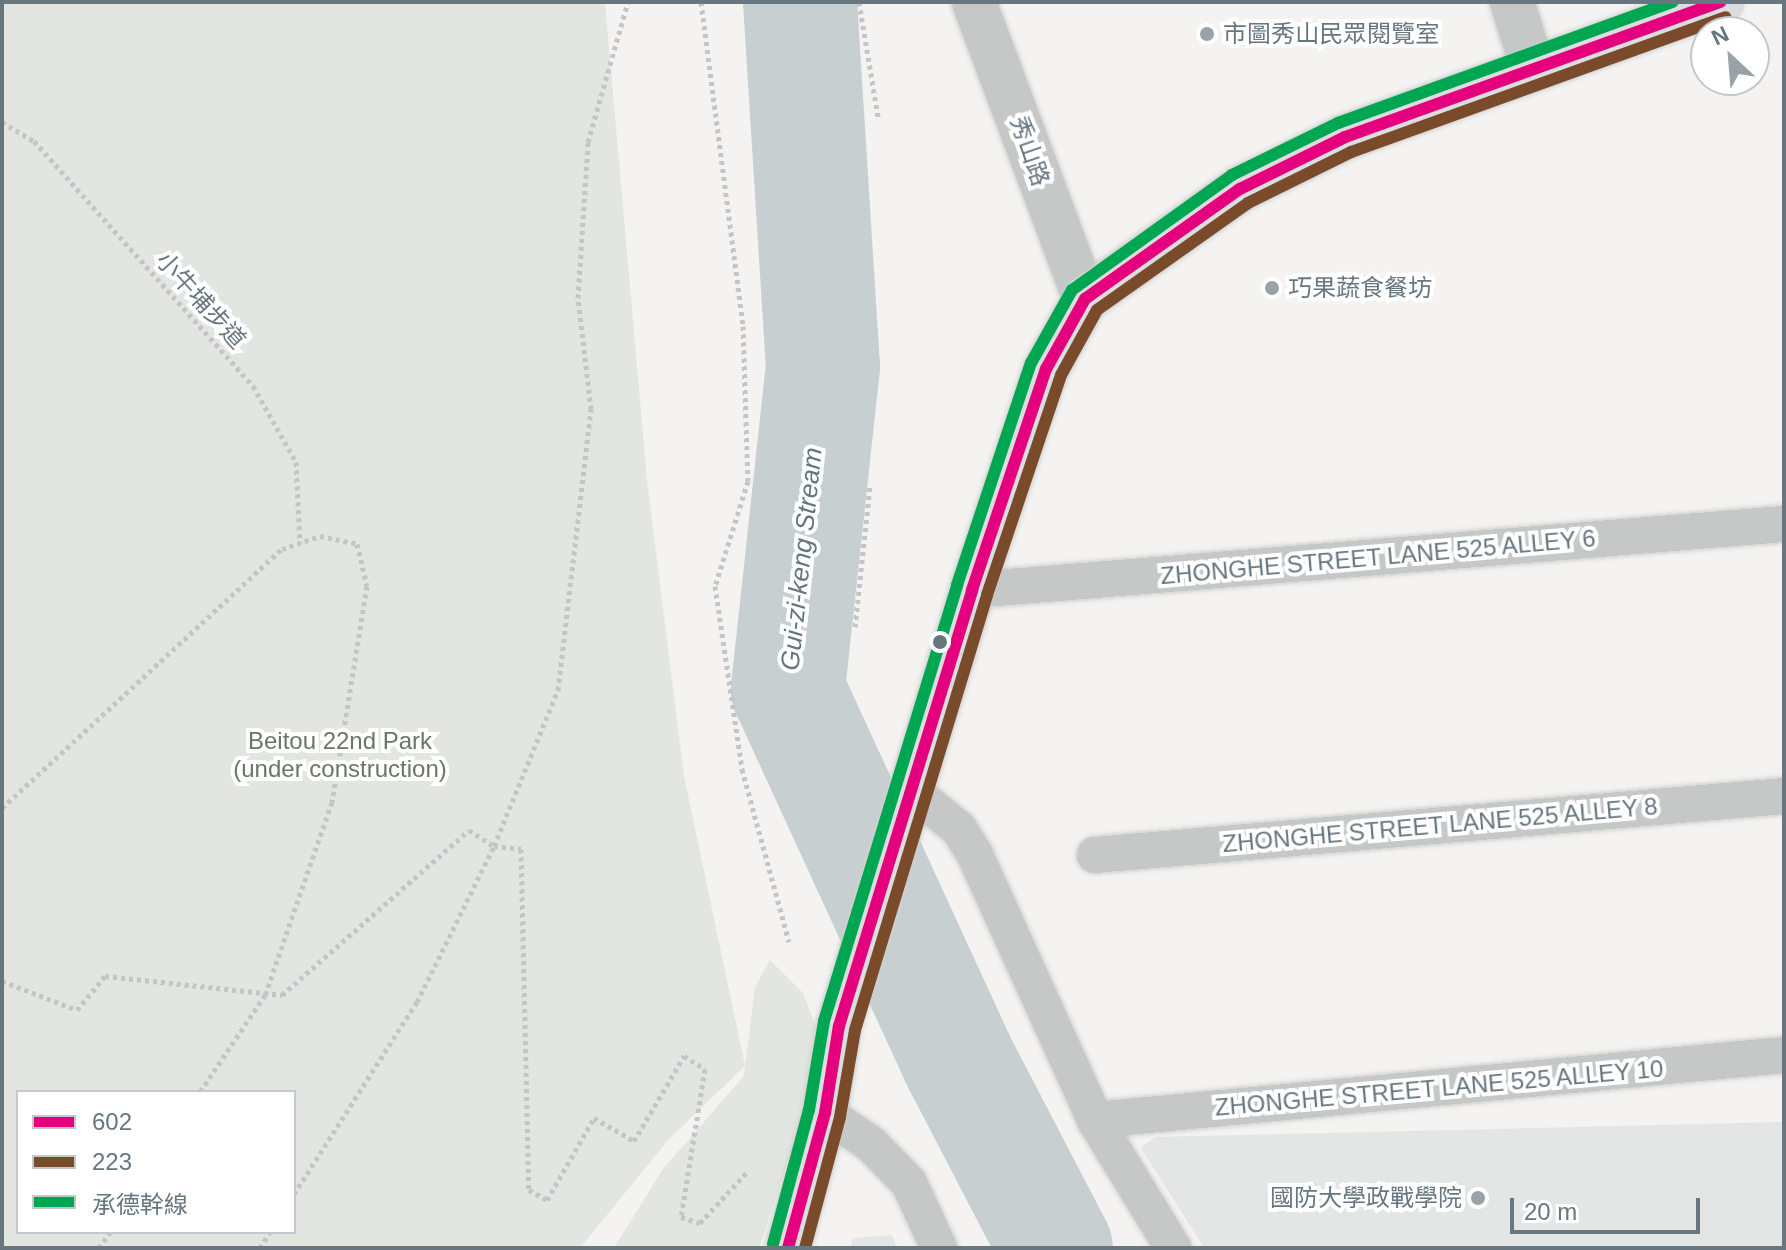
<!DOCTYPE html>
<html>
<head>
<meta charset="utf-8">
<style>
	body { margin:0 }
	#map { position:relative; width:1786px; height:1250px; overflow:hidden; background:#f4f3f2; font-family:Arial,"Noto Sans TC",sans-serif }
	div>[style] { position:absolute }
	[style*='--x'] { left:calc(var(--x)*1px); top:calc(var(--y)*1px); width:calc(var(--w)*1px); rotate:calc(var(--a)*1deg) }
	.built>* { inset:0; background:#e4e5e5 }
	.green>* { inset:0; background:#e2e5e0 }
	.river>* { height:114px; margin:-57px; padding:0 57px; transform-origin:57px; border-radius:57px; background:#c7cfd1 }
	.path>* { height:5px; margin-top:-2.5px; transform-origin:0; background:repeating-linear-gradient(90deg,#c4c5c6 0 4px,transparent 0 8px) }
	.roads { filter:drop-shadow(0 0 2px #d0d0d0) drop-shadow(0 0 2px #d0d0d0) }
	.lane>* { height:36px; margin:-18px; padding:0 18px; transform-origin:18px; border-radius:18px; background:#c6c8c8 }
	.street>* { height:44px; margin:-22px; padding:0 22px; transform-origin:22px; border-radius:22px; background:#c6c8c8 }
	.secondary>* { height:44px; margin:-22px; padding:0 22px; transform-origin:22px; border-radius:22px; background:#dcddde }
	.bus-1>* { height:12px; margin:-6px; padding:0 6px; transform-origin:6px; border-radius:6px; background:#e5007d }
	.bus-2>* { height:12px; margin:-6px; padding:0 6px; transform-origin:6px; border-radius:6px; background:#7a4b2a }
	.bus-3>* { height:12px; margin:-6px; padding:0 6px; transform-origin:6px; border-radius:6px; background:#00a651 }
	.dots>* { width:22px; height:22px; translate:-50% -50%; box-sizing:border-box; border:4px solid #fff; border-radius:50% }
	span { translate:-50% -50%; white-space:nowrap; text-align:center; line-height:1.15; -webkit-text-stroke:8px #fff; paint-order:stroke }
	.poi-label { font-size:24px; color:#67767f }
	.left { translate:0 -50%; text-align:left }
	.right { translate:-100% -50%; text-align:right }
	.street-label { font-size:24px; color:#67767f }
	.park-label { font-size:24px; color:#6a7765 }
	.water-label { font-size:26px; color:#63777b; font-style:italic }
	.frame { position:absolute; inset:0; border:4px solid #67767f; pointer-events:none }
	.legend { position:absolute; left:16px; top:1090px; width:280px; height:144px; box-sizing:border-box; background:#fff; border:2px solid #c2c8cc; margin:0; padding:10px 14px; list-style:none; font-size:24px; color:#67767f }
	.legend li { display:flex; align-items:center; gap:16px; height:40px }
	.legend b { width:40px; border:2px solid #c2c8cc }
	.north { position:absolute; left:1690px; top:16px; width:80px; height:80px; box-sizing:border-box; background:#fff; border:2px solid #c2c8cc; border-radius:50%; rotate:334deg; font-size:22px; font-weight:700; line-height:32px; text-align:center; color:#67767f }
	.north::after { content:''; display:block; margin:auto; width:28px; height:36px; background:#98a2a7; clip-path:polygon(50% 0,100% 100%,50% 72%,0 100%) }
	.scale { position:absolute; left:1510px; top:1198px; width:190px; height:36px; box-sizing:border-box; border:4px solid #67767f; border-top:0; padding-left:10px; font-size:24px; line-height:28px; white-space:nowrap; color:#67767f; -webkit-text-stroke:6px #fff; paint-order:stroke }
</style>
</head>
<body>
<div id="map">
	<div class="built">
		<div style="clip-path:polygon(1784px 1122px,1784px 1248px,1204px 1248px,1141px 1148px,1155px 1137px)"></div>
		<div style="clip-path:polygon(892px 1235px,897px 1248px,850px 1248px,853px 1238px)"></div>
	</div>
	<div class="green">
		<div style="clip-path:polygon(evenodd,2px 2px,605px 2px,647px 480px,684px 776px,745px 1066px,669px 1139px,580px 1248px,2px 1248px,2px 2px,18px 1092px,294px 1092px,294px 1232px,18px 1232px,18px 1092px)"></div>
		<div style="clip-path:polygon(770px 960px,803px 993px,825px 1050px,759px 1248px,614px 1248px,663px 1169px,744px 1076px,755px 987px)"></div>
	</div>
	<div class="river">
		<div style="--x:800;--y:2;--w:365;--a:86.4"></div>
		<div style="--x:823;--y:366;--w:326;--a:96.2"></div>
		<div style="--x:788;--y:690;--w:405;--a:65.3"></div>
		<div style="--x:957;--y:1058;--w:214;--a:62.5"></div>
	</div>
	<div class="path">
		<div style="--x:701;--y:2;--w:327;--a:82.6"></div>
		<div style="--x:743;--y:326;--w:155;--a:88.2"></div>
		<div style="--x:748;--y:481;--w:110;--a:107.4"></div>
		<div style="--x:715;--y:586;--w:185;--a:81.6"></div>
		<div style="--x:742;--y:769;--w:179;--a:74.8"></div>
		<div style="--x:859;--y:2;--w:117;--a:80.6"></div>
		<div style="--x:2;--y:122;--w:37;--a:31"></div>
		<div style="--x:34;--y:141;--w:329;--a:48.2"></div>
		<div style="--x:253;--y:386;--w:87;--a:60.5"></div>
		<div style="--x:296;--y:462;--w:81;--a:87.2"></div>
		<div style="--x:855;--y:627;--w:142;--a:-83.9"></div>
		<div style="--x:2;--y:808;--w:381;--a:-42.8"></div>
		<div style="--x:282;--y:549;--w:40;--a:-18.9"></div>
		<div style="--x:320;--y:536;--w:38;--a:12"></div>
		<div style="--x:357;--y:544;--w:43;--a:76.6"></div>
		<div style="--x:367;--y:586;--w:219;--a:99.2"></div>
		<div style="--x:332;--y:802;--w:204;--a:109.1"></div>
		<div style="--x:265;--y:995;--w:117;--a:123.8"></div>
		<div style="--x:2;--y:981;--w:80;--a:21.1"></div>
		<div style="--x:77;--y:1010;--w:44;--a:-50.5"></div>
		<div style="--x:105;--y:976;--w:178;--a:6.1"></div>
		<div style="--x:282;--y:995;--w:249;--a:-41.4"></div>
		<div style="--x:469;--y:830;--w:30;--a:33"></div>
		<div style="--x:494;--y:846;--w:27;--a:6"></div>
		<div style="--x:521;--y:849;--w:341;--a:88.7"></div>
		<div style="--x:529;--y:1190;--w:21;--a:29"></div>
		<div style="--x:547;--y:1200;--w:95;--a:-60.2"></div>
		<div style="--x:594;--y:1118;--w:46;--a:29.9"></div>
		<div style="--x:634;--y:1141;--w:99;--a:-59.5"></div>
		<div style="--x:684;--y:1056;--w:25;--a:32"></div>
		<div style="--x:705;--y:1069;--w:150;--a:99.2"></div>
		<div style="--x:681;--y:1217;--w:20;--a:18"></div>
		<div style="--x:700;--y:1223;--w:71;--a:-47.3"></div>
		<div style="--x:294;--y:1194;--w:228;--a:-57.4"></div>
		<div style="--x:417;--y:1002;--w:174;--a:-63.7"></div>
		<div style="--x:494;--y:846;--w:169;--a:-67.7"></div>
		<div style="--x:558;--y:690;--w:283;--a:-83.3"></div>
		<div style="--x:591;--y:409;--w:112;--a:-96.7"></div>
		<div style="--x:578;--y:298;--w:156;--a:-86.3"></div>
		<div style="--x:588;--y:142;--w:146;--a:-74.1"></div>
		<div style="--x:99;--y:1248;--w:19;--a:-55"></div>
		<div style="--x:260;--y:1248;--w:19;--a:-58"></div>
	</div>
	<div class="roads">
		<div class="lane">
			<div style="--x:972;--y:590;--w:815;--a:-4.65"></div>
			<div style="--x:911;--y:790;--w:62;--a:39.1"></div>
			<div style="--x:959;--y:829;--w:31;--a:58"></div>
			<div style="--x:975;--y:855;--w:291;--a:65.6"></div>
			<div style="--x:1095;--y:1120;--w:150;--a:58.6"></div>
			<div style="--x:1095;--y:855;--w:692;--a:-4.89"></div>
			<div style="--x:825;--y:1113;--w:55;--a:34"></div>
			<div style="--x:871;--y:1144;--w:54;--a:45.7"></div>
			<div style="--x:909;--y:1183;--w:72;--a:65.2"></div>
			<div style="--x:1095;--y:1120;--w:692;--a:-5.39"></div>
		</div>
		<div class="street">
			<div style="--x:974;--y:2;--w:317;--a:69.5"></div>
			<div style="--x:1512;--y:2;--w:66;--a:72.4"></div>
		</div>
		<div class="secondary">
			<div style="--x:788;--y:1248;--w:140;--a:-74.7"></div>
			<div style="--x:825;--y:1113;--w:88;--a:-80.9"></div>
			<div style="--x:839;--y:1026;--w:456;--a:-73"></div>
			<div style="--x:972;--y:590;--w:233;--a:-71.5"></div>
			<div style="--x:1046;--y:369;--w:80;--a:-60.9"></div>
			<div style="--x:1085;--y:299;--w:190;--a:-35.4"></div>
			<div style="--x:1240;--y:189;--w:117;--a:-26.3"></div>
			<div style="--x:1345;--y:137;--w:399;--a:-19.8"></div>
		</div>
	</div>
	<div class="bus-1">
		<div style="--x:788;--y:1248;--w:140;--a:-74.7"></div>
		<div style="--x:825;--y:1113;--w:88;--a:-80.9"></div>
		<div style="--x:839;--y:1026;--w:456;--a:-73"></div>
		<div style="--x:972;--y:590;--w:233;--a:-71.5"></div>
		<div style="--x:1046;--y:369;--w:80;--a:-60.9"></div>
		<div style="--x:1085;--y:299;--w:190;--a:-35.4"></div>
		<div style="--x:1240;--y:189;--w:117;--a:-26.3"></div>
		<div style="--x:1345;--y:137;--w:399;--a:-19.8"></div>
	</div>
	<div class="bus-2">
		<div style="--x:805;--y:1248;--w:136;--a:-75"></div>
		<div style="--x:840;--y:1117;--w:88;--a:-80.2"></div>
		<div style="--x:855;--y:1030;--w:455;--a:-73.1"></div>
		<div style="--x:987;--y:595;--w:232;--a:-71.4"></div>
		<div style="--x:1061;--y:375;--w:74;--a:-61"></div>
		<div style="--x:1097;--y:310;--w:185;--a:-35.3"></div>
		<div style="--x:1248;--y:203;--w:115;--a:-26.3"></div>
		<div style="--x:1351;--y:152;--w:398;--a:-19.8"></div>
	</div>
	<div class="bus-3">
		<div style="--x:773;--y:1244;--w:139;--a:-75"></div>
		<div style="--x:809;--y:1110;--w:90;--a:-80.4"></div>
		<div style="--x:824;--y:1021;--w:456;--a:-73"></div>
		<div style="--x:957;--y:585;--w:234;--a:-71.6"></div>
		<div style="--x:1031;--y:363;--w:84;--a:-60.7"></div>
		<div style="--x:1072;--y:290;--w:197;--a:-35.7"></div>
		<div style="--x:1232;--y:175;--w:118;--a:-26.1"></div>
		<div style="--x:1338;--y:123;--w:356;--a:-19.9"></div>
	</div>
	<div class="dots">
		<div style="left:1207px;top:34px;background:#98a2a7"></div>
		<div style="left:1272px;top:288px;background:#98a2a7"></div>
		<div style="left:940px;top:642px;background:#67767f"></div>
		<div style="left:1478px;top:1198px;background:#98a2a7"></div>
	</div>
	<div class="poi-label">
		<span class="left" style="left:1223px;top:34px">市圖秀山民眾閱覽室</span>
		<span class="left" style="left:1288px;top:288px">巧果蔬食餐坊</span>
		<span class="right" style="left:1462px;top:1198px">國防大學政戰學院</span>
	</div>
	<div class="street-label">
		<span style="left:1030px;top:151px;rotate:71deg">秀山路</span>
		<span style="left:201px;top:300px;rotate:48deg">小牛埔步道</span>
		<span style="left:1378px;top:557px;rotate:-5deg">ZHONGHE STREET LANE 525 ALLEY 6</span>
		<span style="left:1440px;top:825px;rotate:-5deg">ZHONGHE STREET LANE 525 ALLEY 8</span>
		<span style="left:1439px;top:1088px;rotate:-5deg">ZHONGHE STREET LANE 525 ALLEY 10</span>
	</div>
	<div class="park-label">
		<span style="left:340px;top:755px">Beitou 22nd Park<br>(under construction)</span>
	</div>
	<div class="water-label">
		<span style="left:802px;top:559px;rotate:-84deg">Gui-zi-keng Stream</span>
	</div>
	<div class="frame"></div>
	<ul class="legend">
	<li><b style="height:10px;background:#e5007d"></b>602</li>
	<li><b style="height:10px;background:#7a4b2a"></b>223</li>
	<li><b style="height:10px;background:#00a651"></b>承德幹線</li>
	</ul>
	<div class="north">N</div>
	<div class="scale">20 m</div>
</div>
</body>
</html>
